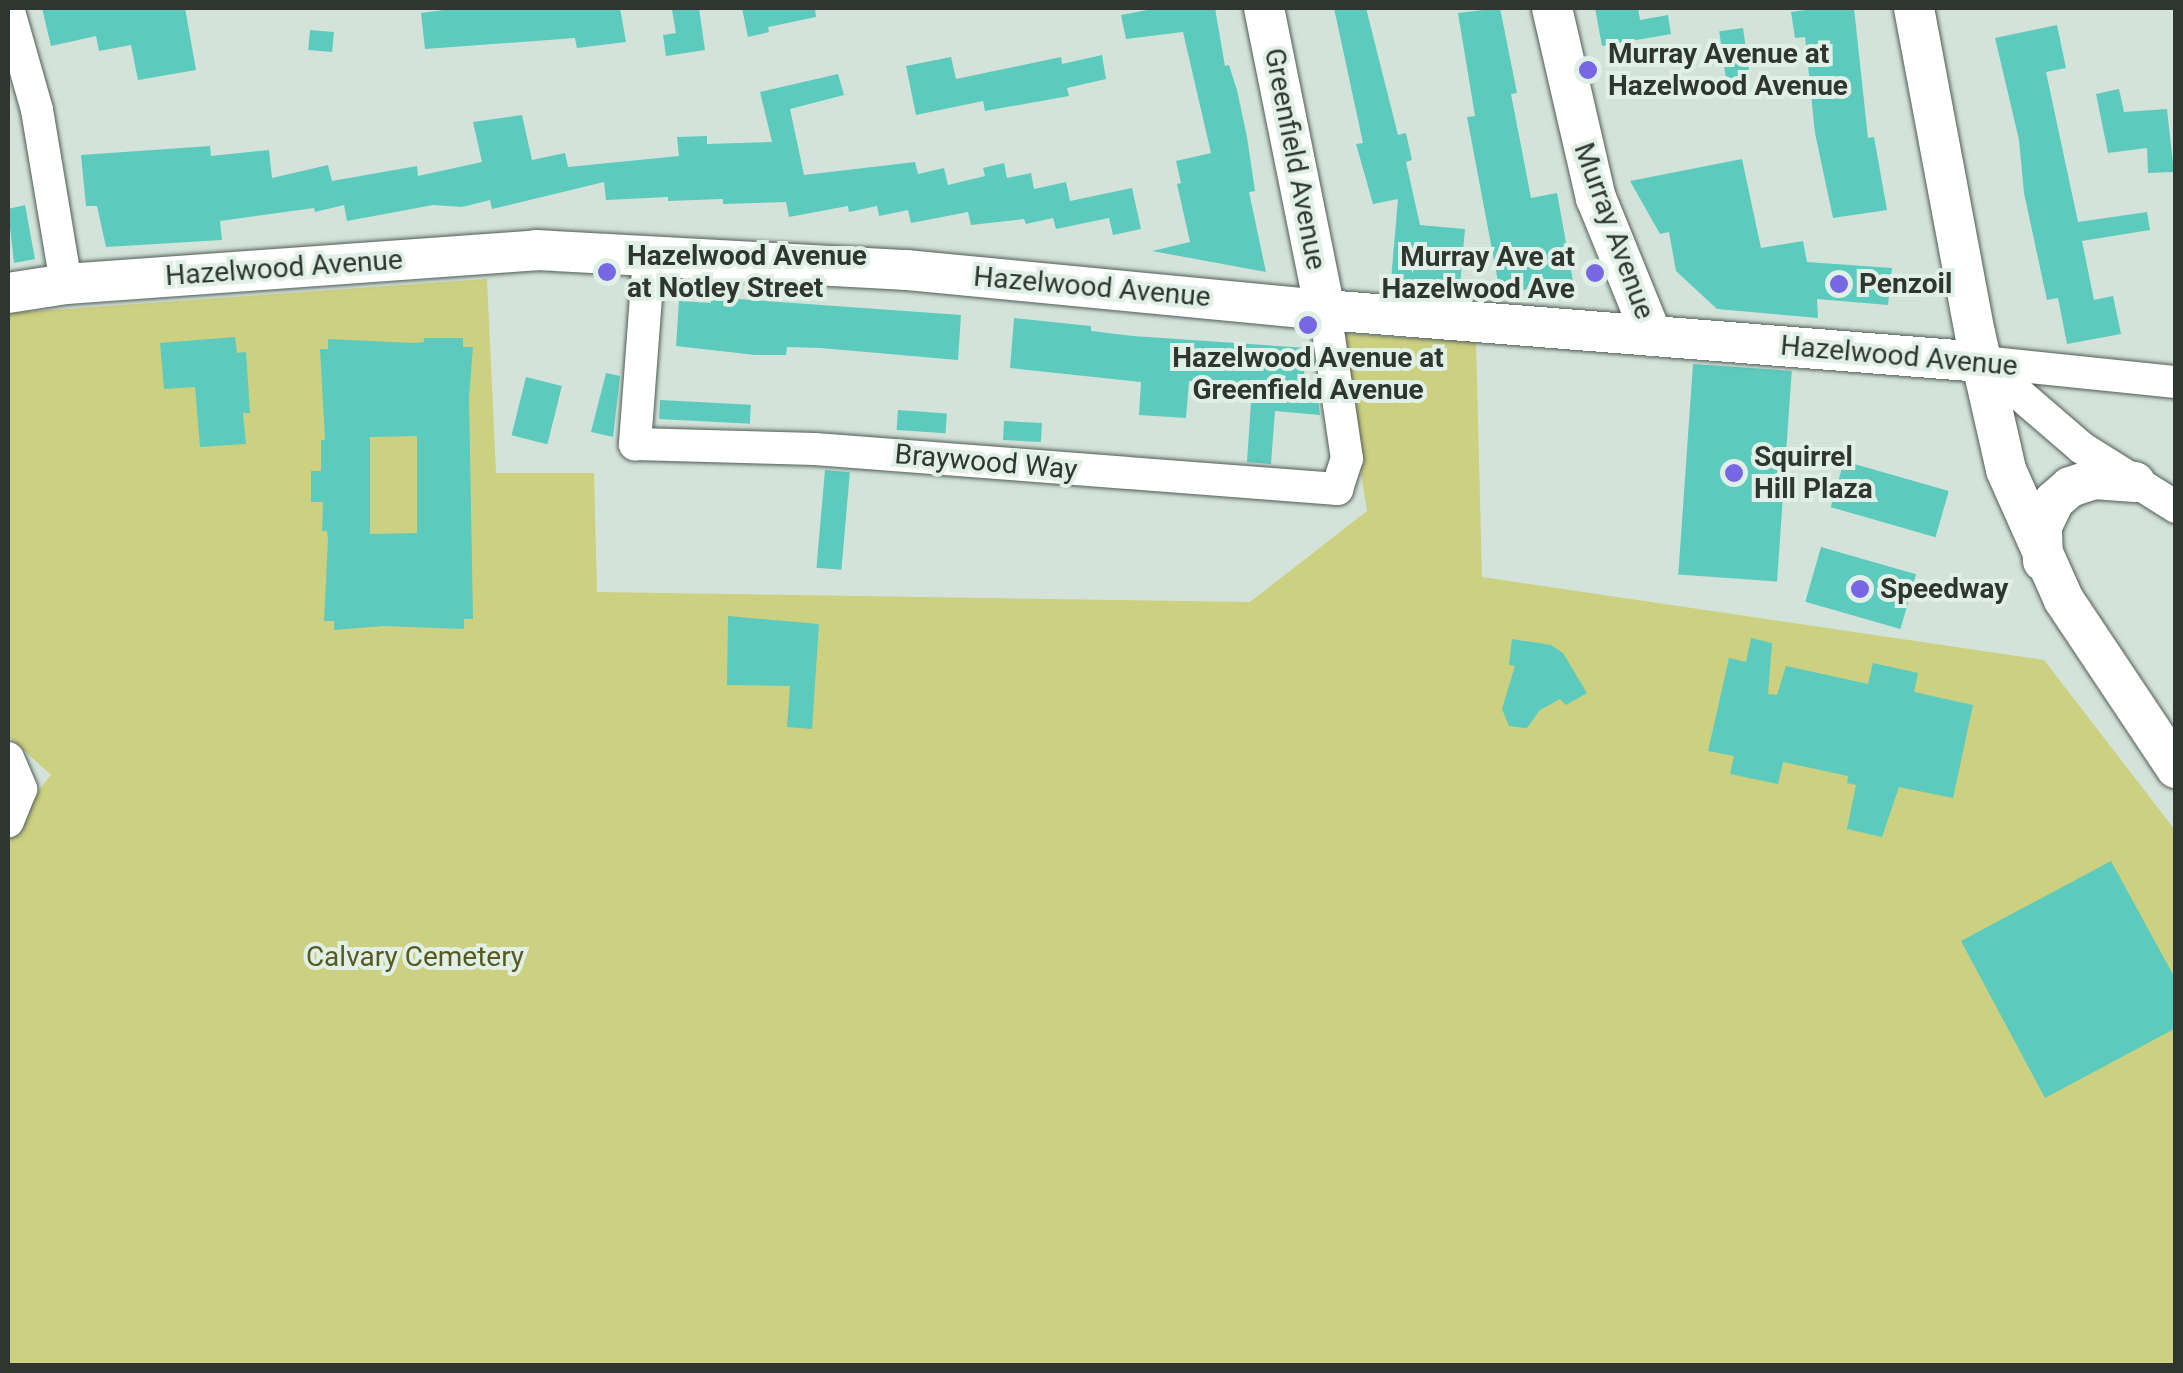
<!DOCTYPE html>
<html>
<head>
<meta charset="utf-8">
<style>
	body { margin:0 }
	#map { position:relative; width:2183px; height:1373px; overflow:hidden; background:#d4e3da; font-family:Roboto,sans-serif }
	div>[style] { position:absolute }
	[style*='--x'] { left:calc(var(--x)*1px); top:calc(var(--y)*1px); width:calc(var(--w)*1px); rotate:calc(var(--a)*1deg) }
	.green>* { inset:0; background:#ccd081 }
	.building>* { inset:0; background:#5dcabe; transform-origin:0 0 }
	.roads { filter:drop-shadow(0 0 2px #505d56) drop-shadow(0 0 2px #505d56) }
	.minor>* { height:32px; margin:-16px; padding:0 16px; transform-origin:16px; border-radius:16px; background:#fff }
	.major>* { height:40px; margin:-20px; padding:0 20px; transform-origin:20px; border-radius:20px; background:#fff }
	.dots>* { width:28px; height:28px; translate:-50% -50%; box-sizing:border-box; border:5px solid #e1f0e7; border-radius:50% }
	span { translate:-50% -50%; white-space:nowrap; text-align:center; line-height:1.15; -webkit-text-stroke:8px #e1f0e7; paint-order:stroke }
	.poi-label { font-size:28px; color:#2f3531; font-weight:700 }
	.left { translate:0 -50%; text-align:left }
	.right { translate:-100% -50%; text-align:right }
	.street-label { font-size:28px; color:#2f3531 }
	.park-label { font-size:28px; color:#585a20 }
	.frame { position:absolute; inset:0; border:10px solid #2f3531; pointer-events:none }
</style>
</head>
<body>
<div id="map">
	<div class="green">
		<div style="clip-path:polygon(487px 279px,496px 473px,594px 473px,597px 592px,1250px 602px,1367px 511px,1339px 333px,1476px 342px,1482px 577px,2044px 660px,2175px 830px,2175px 1365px,8px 1365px,8px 827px,51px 775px,8px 736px,8px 313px)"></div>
	</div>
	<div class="building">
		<div style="clip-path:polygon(42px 8px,185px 8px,196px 70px,138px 80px,131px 45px,99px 51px,96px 36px,51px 46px)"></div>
		<div style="clip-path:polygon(458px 8px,620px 8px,626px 42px,577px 48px,575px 38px,425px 49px,421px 13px)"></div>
		<div style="clip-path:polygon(699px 8px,705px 50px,666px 56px,663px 35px,676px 33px,672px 10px)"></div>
		<div style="clip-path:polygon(742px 8px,815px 8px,816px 17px,768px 27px,769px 32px,748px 37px)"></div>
		<div style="clip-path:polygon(1158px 8px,1215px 8px,1225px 66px,1229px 65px,1237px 90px,1247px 137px,1255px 191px,1249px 192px,1266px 272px,1152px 251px,1190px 242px,1177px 184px,1181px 183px,1176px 161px,1211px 153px,1183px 32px,1126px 39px,1121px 15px)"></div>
		<div style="clip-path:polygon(1334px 8px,1366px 8px,1398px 135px,1406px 133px,1412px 160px,1406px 162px,1420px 225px,1465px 229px,1460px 286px,1391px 280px,1398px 199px,1373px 204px,1356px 144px,1363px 143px)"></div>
		<div style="clip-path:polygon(1500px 8px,1517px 93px,1511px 94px,1531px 198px,1557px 193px,1573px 281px,1523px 290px,1499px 287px,1467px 117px,1475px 116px,1458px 13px)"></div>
		<div style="clip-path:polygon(1595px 8px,1638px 8px,1640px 20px,1668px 15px,1671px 34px,1602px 46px)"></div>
		<div style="clip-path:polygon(1821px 8px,1854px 8px,1868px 138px,1874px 137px,1887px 210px,1833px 218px,1815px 133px,1805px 37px,1795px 38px,1791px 12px)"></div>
		<div style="clip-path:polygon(2057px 25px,2066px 68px,2046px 72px,2078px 222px,2147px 212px,2150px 230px,2082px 241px,2094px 300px,2113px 296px,2121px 334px,2067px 344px,2058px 298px,2047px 300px,2024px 193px,2019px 140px,1995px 38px)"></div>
		<div style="left:1743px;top:28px;width:48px;height:24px;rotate:82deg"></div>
		<div style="left:310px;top:30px;width:24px;height:20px;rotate:5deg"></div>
		<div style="clip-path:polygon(1102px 55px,1106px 79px,1067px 88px,1069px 96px,985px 111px,983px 101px,916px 115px,906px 66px,951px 57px,956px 79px,1061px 57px,1062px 64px)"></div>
		<div style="clip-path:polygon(838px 74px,844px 95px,790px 109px,804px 175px,915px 162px,918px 174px,944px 168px,948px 185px,985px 176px,983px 168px,1004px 163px,1007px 178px,1031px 173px,1034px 189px,1066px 182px,1070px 201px,1132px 188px,1141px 229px,1113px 235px,1109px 218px,1056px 229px,1053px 218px,1026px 224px,1024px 219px,971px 225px,968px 212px,911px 223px,908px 210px,879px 216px,877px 206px,849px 212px,848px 206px,789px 217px,786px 202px,723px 204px,723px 199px,668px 201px,668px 197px,606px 200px,604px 182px,492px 209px,490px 200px,462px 207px,433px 205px,347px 221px,344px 205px,315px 212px,314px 208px,220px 221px,222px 240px,106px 247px,97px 206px,86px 206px,81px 155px,210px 146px,211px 156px,269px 150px,272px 178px,328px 165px,332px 181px,417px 166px,418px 176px,482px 162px,473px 122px,522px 115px,532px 160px,565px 153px,568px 167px,679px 156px,677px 137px,707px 136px,707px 144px,772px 142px,760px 92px)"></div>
		<div style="clip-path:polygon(2119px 89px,2124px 112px,2167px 109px,2174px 172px,2148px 173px,2147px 148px,2108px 153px,2096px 94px)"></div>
		<div style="clip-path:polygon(1742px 159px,1761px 248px,1803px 241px,1807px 262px,1892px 268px,1888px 305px,1817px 299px,1818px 318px,1717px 309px,1676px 271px,1669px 232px,1660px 234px,1630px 181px)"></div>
		<div style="clip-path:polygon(25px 205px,35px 259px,14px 263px,8px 209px)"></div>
		<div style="clip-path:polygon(711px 297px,961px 315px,958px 360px,820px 348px,787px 347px,786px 355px,755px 355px,676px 346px,679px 301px,711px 303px)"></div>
		<div style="clip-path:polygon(1014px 318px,1091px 326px,1091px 331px,1133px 336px,1307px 348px,1303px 384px,1311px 384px,1310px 392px,1317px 393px,1320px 415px,1275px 411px,1271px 464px,1247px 462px,1252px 387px,1189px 381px,1186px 418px,1139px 415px,1141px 382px,1010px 368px)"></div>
		<div style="clip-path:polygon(235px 337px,237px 353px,246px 352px,250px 413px,243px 413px,246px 444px,200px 447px,195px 387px,164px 389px,160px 343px)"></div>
		<div style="clip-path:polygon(evenodd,424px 338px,463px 338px,463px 347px,473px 347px,469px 398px,473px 619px,464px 619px,464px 629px,383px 626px,334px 630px,334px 621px,324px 621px,328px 540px,327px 531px,322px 531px,323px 502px,311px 502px,311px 471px,321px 471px,321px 440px,325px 440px,320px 349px,328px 349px,328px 339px,414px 343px,424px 342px,424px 338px,417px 436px,417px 533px,370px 534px,370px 437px,417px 436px)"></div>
		<div style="left:1693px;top:364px;width:99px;height:211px;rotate:4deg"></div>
		<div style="clip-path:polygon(606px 373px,620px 376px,613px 437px,591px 432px)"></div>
		<div style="left:526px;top:377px;width:37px;height:60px;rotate:14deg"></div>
		<div style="left:660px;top:400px;width:91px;height:19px;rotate:3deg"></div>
		<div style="left:898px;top:410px;width:49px;height:20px;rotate:4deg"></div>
		<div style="left:1004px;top:421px;width:38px;height:19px;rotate:3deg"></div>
		<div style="left:1844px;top:461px;width:109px;height:48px;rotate:16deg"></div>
		<div style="left:825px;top:470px;width:25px;height:98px;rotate:5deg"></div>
		<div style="left:1821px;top:547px;width:99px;height:57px;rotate:16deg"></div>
		<div style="clip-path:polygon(728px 616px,819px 624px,812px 729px,787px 727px,790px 686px,727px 685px)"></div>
		<div style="clip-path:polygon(1751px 638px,1772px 643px,1768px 694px,1777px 695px,1786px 666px,1868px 684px,1873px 663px,1918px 673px,1914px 692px,1973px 705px,1953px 798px,1899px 787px,1882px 837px,1847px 829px,1856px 785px,1847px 783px,1848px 776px,1783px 762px,1778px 784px,1730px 774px,1734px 756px,1708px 751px,1729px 658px,1746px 662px)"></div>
		<div style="clip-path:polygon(1512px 639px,1551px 645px,1563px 653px,1587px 693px,1566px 705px,1560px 699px,1540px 710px,1527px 728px,1509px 726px,1502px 709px,1515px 666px,1509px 665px)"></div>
		<div style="clip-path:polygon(2111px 861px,2176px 980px,2176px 1028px,2045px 1098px,1961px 941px)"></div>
	</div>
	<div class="roads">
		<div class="minor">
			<div style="--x:8;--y:8;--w:106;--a:74.1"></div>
			<div style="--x:37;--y:110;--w:176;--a:80.5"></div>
			<div style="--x:649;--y:257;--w:188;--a:94.3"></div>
			<div style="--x:635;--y:444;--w:180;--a:1.6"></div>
			<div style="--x:815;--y:449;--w:524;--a:4.38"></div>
			<div style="--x:1337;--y:489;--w:32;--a:-72"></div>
			<div style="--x:1347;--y:459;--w:151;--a:-98.4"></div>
			<div style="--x:1982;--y:362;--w:132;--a:40.7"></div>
			<div style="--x:2082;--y:448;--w:111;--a:32.1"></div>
			<div style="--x:1982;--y:362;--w:195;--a:5.9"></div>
			<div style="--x:8;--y:758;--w:34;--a:67"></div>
			<div style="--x:21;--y:789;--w:35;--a:112"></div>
		</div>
		<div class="major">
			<div style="--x:1264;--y:8;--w:308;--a:78.6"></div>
			<div style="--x:1552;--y:8;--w:195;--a:77"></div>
			<div style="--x:1596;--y:198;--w:149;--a:67.9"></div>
			<div style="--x:1914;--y:8;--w:331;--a:79.4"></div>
			<div style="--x:1975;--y:333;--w:140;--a:77.2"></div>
			<div style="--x:2006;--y:470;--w:142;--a:66"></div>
			<div style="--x:2064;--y:600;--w:202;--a:56.3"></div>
			<div style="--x:8;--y:293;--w:59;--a:-8.8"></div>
			<div style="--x:66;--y:284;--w:471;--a:-4.1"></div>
			<div style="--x:536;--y:250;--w:372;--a:3.1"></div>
			<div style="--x:907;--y:270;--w:420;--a:5.5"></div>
			<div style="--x:1325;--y:310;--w:659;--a:4.53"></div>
			<div style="--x:2043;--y:561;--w:35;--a:-92"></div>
			<div style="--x:2042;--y:526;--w:28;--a:-64"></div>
			<div style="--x:2054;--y:501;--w:21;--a:-41"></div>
			<div style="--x:2070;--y:487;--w:25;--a:-18"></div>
			<div style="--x:2094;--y:479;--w:41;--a:4.2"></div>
		</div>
	</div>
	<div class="dots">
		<div style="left:1588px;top:70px;background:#7767e2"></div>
		<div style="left:607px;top:272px;background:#7767e2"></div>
		<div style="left:1595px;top:273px;background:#7767e2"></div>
		<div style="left:1839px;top:284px;background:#7767e2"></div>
		<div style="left:1308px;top:325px;background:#7767e2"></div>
		<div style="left:1734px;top:473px;background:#7767e2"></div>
		<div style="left:1860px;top:589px;background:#7767e2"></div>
	</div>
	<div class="poi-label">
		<span class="left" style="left:1608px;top:70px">Murray Avenue at<br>Hazelwood Avenue</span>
		<span class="left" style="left:627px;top:272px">Hazelwood Avenue<br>at Notley Street</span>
		<span class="right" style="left:1575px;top:273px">Murray Ave at<br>Hazelwood Ave</span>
		<span class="left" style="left:1859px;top:284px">Penzoil</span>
		<span style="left:1308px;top:374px">Hazelwood Avenue at<br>Greenfield Avenue</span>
		<span class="left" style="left:1754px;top:473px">Squirrel<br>Hill Plaza</span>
		<span class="left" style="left:1880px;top:589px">Speedway</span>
	</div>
	<div class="street-label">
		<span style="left:1295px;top:159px;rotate:79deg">Greenfield Avenue</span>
		<span style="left:1614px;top:231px;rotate:70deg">Murray Avenue</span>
		<span style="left:284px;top:268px;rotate:-4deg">Hazelwood Avenue</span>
		<span style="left:1092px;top:287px;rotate:5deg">Hazelwood Avenue</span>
		<span style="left:1899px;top:356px;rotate:5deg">Hazelwood Avenue</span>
		<span style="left:986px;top:462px;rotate:5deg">Braywood Way</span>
	</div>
	<div class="park-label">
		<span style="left:415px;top:957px">Calvary Cemetery</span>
	</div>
	<div class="frame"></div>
</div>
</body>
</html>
